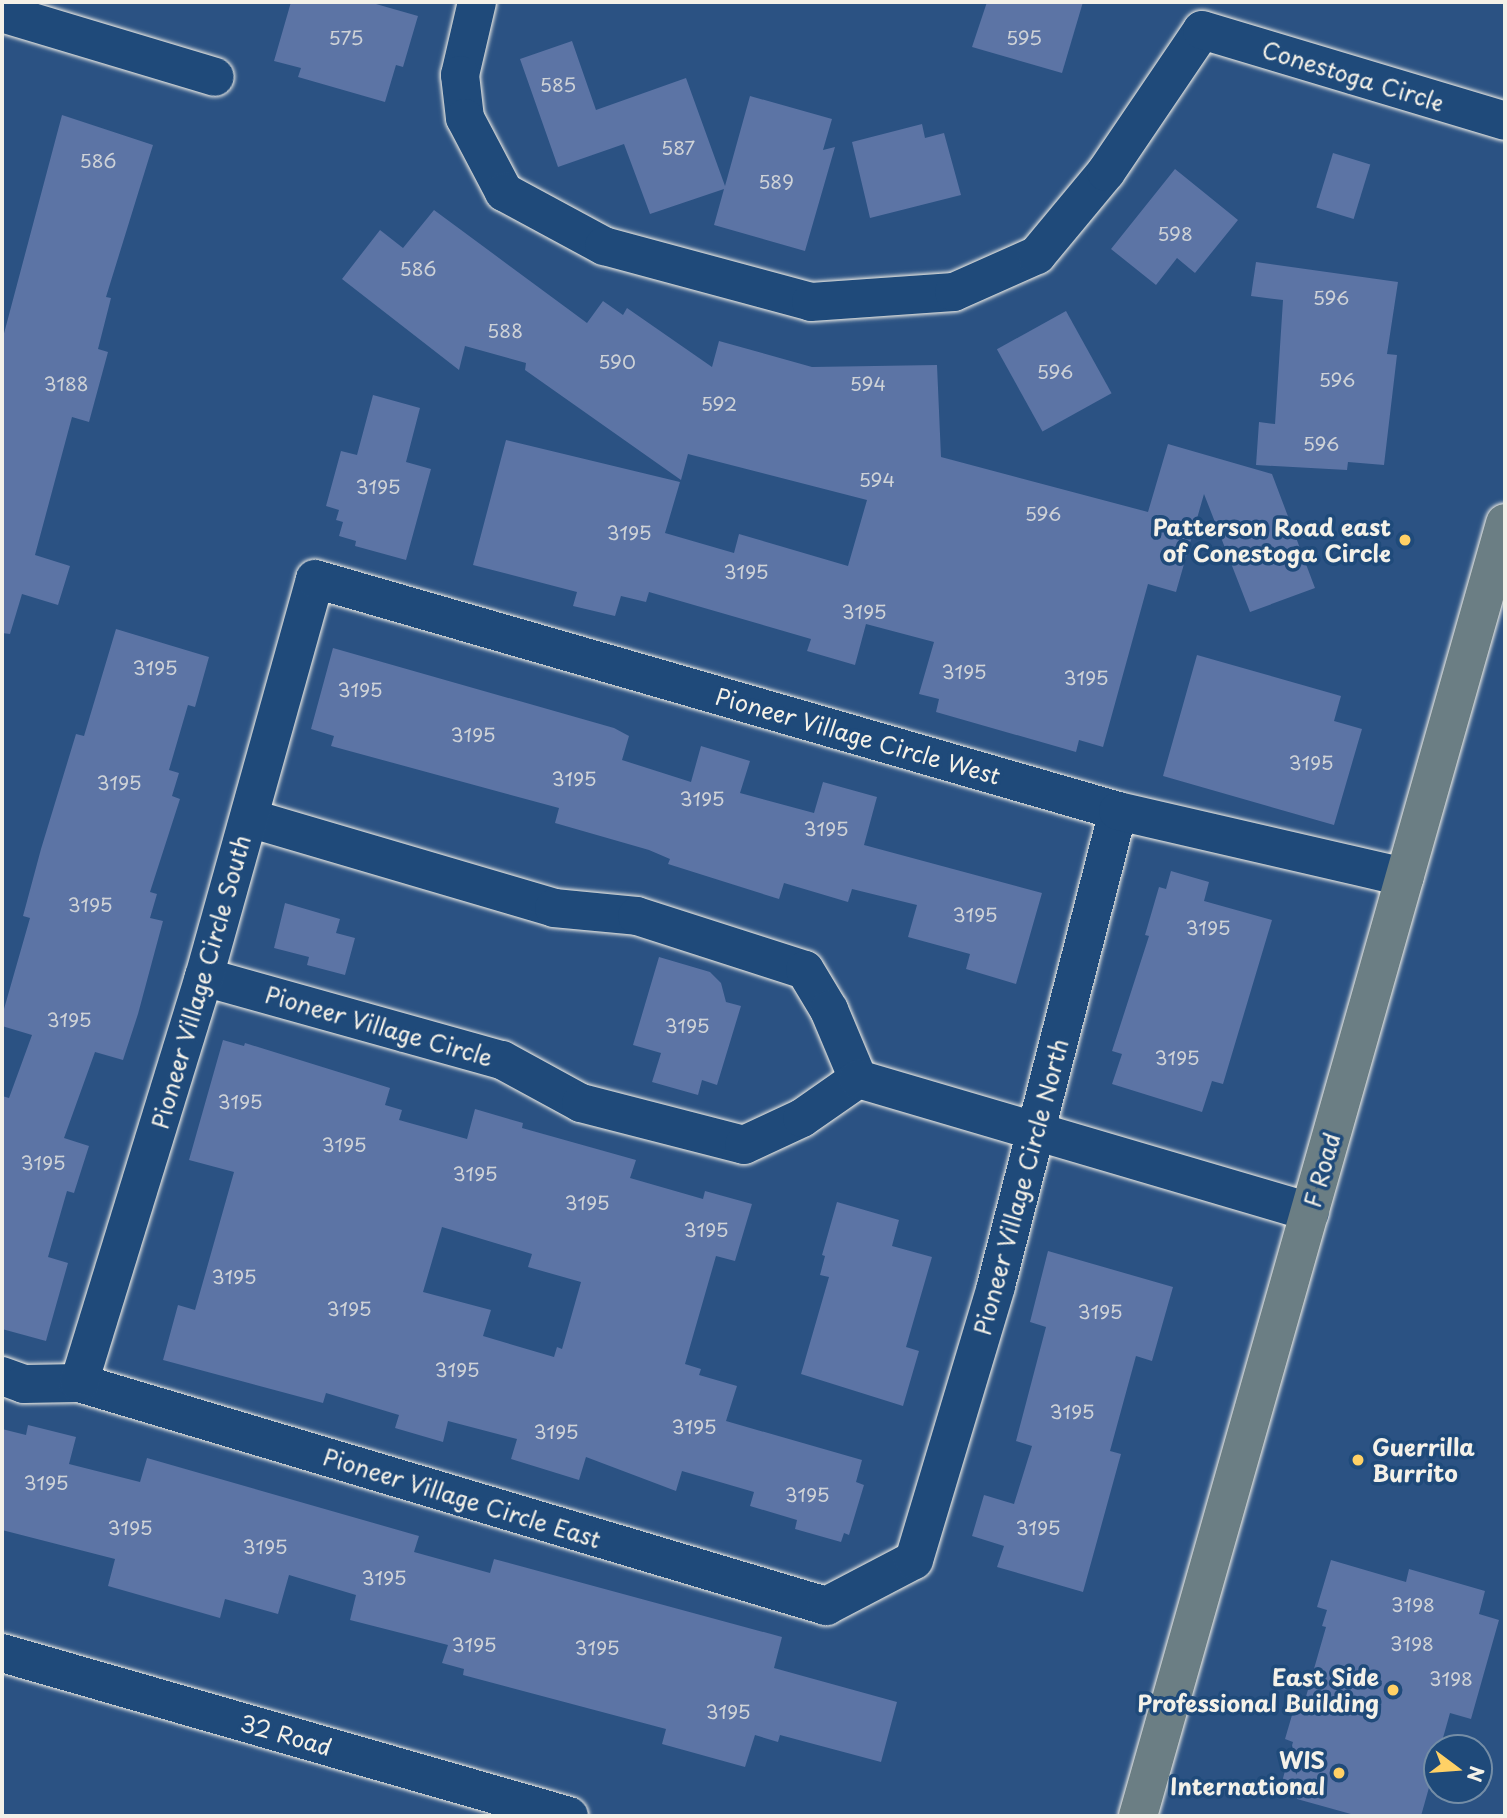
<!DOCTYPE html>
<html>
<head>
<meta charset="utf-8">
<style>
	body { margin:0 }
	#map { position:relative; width:1507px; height:1818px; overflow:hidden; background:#2b5283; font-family:"Playpen Sans",sans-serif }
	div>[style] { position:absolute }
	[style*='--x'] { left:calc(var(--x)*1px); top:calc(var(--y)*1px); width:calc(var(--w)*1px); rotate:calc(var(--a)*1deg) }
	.building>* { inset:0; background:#5c74a5; transform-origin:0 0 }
	.roads { filter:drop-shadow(0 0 2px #f4f1e8) drop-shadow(0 0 2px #f4f1e8) }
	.minor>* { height:38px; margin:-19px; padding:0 19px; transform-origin:19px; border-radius:19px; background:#1f4a7a }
	.major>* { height:38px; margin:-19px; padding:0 19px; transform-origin:19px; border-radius:19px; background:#6b7e84 }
	.dots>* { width:19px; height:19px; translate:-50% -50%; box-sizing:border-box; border:4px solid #1f4a7a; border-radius:50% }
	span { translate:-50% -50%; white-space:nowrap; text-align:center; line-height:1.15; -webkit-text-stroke:7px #1f4a7a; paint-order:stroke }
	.number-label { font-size:19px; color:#ced2d7 }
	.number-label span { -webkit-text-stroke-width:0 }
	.street-label { font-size:23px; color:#f4f1e8 }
	.poi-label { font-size:23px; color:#f4f1e8; font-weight:700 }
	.right { translate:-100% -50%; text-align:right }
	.left { translate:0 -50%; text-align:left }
	.frame { position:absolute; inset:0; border:4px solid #f4f1e8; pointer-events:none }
	.north { position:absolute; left:1423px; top:1734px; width:70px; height:70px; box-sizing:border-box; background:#1f4a7a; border:2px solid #748da6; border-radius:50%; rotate:106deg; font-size:19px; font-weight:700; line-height:28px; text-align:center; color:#f4f1e8 }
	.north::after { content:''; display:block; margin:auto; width:24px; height:32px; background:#ffd166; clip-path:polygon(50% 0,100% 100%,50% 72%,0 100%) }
</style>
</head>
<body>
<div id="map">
	<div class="building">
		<div style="clip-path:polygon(291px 2px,369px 2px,418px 16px,403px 67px,396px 65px,385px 102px,298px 77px,301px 68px,274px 61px)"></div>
		<div style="clip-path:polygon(987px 2px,1083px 2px,1062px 73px,972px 47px)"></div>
		<div style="clip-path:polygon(572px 41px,596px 110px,686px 78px,725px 186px,750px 96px,832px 119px,823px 150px,835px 147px,805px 251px,714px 225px,724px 189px,650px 214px,624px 144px,558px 167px,520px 59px)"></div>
		<div style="clip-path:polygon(62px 115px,153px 145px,106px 297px,111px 298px,98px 349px,108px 352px,89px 422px,72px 417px,35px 555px,70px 566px,58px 605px,22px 594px,10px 634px,2px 633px,2px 341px)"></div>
		<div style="clip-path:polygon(922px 124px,925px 138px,944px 133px,961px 195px,870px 218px,852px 142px)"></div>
		<div style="left:1333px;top:153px;width:39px;height:57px;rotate:17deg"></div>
		<div style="clip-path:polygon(1175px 169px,1238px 220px,1195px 273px,1177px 258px,1156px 285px,1111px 249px)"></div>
		<div style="clip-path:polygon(434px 210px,587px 323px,603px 301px,623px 315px,627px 308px,712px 367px,719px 341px,812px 367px,937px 365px,941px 457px,1148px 512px,1168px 444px,1272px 474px,1315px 588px,1250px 612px,1204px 494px,1176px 592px,1148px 584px,1103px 747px,1079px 740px,1076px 752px,936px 712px,939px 699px,919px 694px,934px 642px,866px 624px,855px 665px,807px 651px,811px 639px,649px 592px,646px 602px,621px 596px,615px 616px,573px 606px,577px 592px,473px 565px,506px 440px,680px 482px,665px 533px,734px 553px,739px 534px,848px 566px,867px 500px,688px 454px,681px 480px,525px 370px,526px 363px,465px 346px,459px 370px,342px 279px,380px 230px,403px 248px)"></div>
		<div style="clip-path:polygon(1256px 262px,1398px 282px,1387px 354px,1397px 355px,1384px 465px,1348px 462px,1347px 470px,1256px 465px,1259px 422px,1275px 424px,1283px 300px,1251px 296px)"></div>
		<div style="left:1066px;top:311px;width:94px;height:79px;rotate:61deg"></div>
		<div style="clip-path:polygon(373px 395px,420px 408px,406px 462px,431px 469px,406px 560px,355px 546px,356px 541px,339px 536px,343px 522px,336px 520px,339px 510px,326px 506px,341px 451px,357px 455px)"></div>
		<div style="clip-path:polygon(116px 629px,209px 657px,195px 707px,188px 705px,169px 770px,179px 773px,172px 796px,180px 799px,150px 892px,157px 894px,150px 918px,163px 921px,138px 1014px,123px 1060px,95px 1052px,64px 1138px,89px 1146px,74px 1193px,67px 1191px,48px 1257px,68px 1263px,46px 1341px,2px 1329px,2px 1096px,9px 1098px,32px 1035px,2px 1026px,2px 1016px,30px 918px,23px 916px,41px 849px,76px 734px,84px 736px)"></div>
		<div style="clip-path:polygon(333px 648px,614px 728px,629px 736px,622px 760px,691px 782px,701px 746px,750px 761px,740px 793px,814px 813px,823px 782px,877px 797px,864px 845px,1042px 893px,1016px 984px,966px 969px,970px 954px,908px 937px,917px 905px,852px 889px,848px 902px,784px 883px,779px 899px,668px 864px,670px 859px,649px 850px,555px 823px,559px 808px,331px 746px,334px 736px,311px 729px)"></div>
		<div style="clip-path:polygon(1197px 655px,1341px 696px,1334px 721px,1362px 729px,1334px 825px,1163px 776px)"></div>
		<div style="clip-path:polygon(1171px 871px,1209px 882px,1204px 901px,1272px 920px,1223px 1084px,1212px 1081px,1202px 1112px,1112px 1084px,1122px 1054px,1112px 1051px,1149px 936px,1145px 935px,1159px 887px,1166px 889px)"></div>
		<div style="clip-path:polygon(285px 903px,340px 919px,336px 933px,355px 938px,345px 975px,307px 965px,309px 957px,274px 948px)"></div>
		<div style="clip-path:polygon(659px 957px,710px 972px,721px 983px,726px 1002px,741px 1006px,717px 1085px,702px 1080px,698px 1095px,652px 1082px,661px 1053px,633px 1045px)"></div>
		<div style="clip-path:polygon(evenodd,223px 1040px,244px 1046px,245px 1043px,390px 1088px,385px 1105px,402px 1110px,399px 1120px,467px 1139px,475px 1109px,523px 1123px,522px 1128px,636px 1160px,630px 1178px,703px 1199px,705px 1191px,752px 1204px,735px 1261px,716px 1256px,685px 1364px,701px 1369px,699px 1375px,737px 1386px,726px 1421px,862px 1460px,856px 1482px,864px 1485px,849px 1535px,844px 1533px,841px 1542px,795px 1529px,797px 1520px,750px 1506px,754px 1492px,682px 1471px,676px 1491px,586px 1457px,579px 1480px,511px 1459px,517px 1439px,448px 1421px,443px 1442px,395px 1428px,399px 1415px,326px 1393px,323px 1403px,163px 1360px,178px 1305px,195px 1310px,234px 1172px,189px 1160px,223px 1040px,442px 1227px,532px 1254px,528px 1267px,581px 1282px,562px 1349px,557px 1347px,554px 1357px,483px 1336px,491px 1310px,423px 1292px,442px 1227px)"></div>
		<div style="clip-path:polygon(837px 1202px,899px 1220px,892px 1246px,932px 1257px,906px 1347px,919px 1351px,903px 1406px,801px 1374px,829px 1277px,820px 1275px,825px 1256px,822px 1255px)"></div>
		<div style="clip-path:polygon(1048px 1251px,1173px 1287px,1152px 1361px,1136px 1356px,1110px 1451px,1121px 1454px,1083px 1592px,997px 1567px,1004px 1546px,972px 1536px,984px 1495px,1014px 1504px,1032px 1446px,1016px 1441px,1046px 1327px,1030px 1322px)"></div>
		<div style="clip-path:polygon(28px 1425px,76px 1437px,69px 1464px,140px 1482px,147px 1458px,419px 1536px,414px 1552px,490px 1573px,494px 1559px,782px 1637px,774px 1668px,897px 1702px,881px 1762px,780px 1735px,778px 1742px,755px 1735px,745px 1767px,662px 1744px,666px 1729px,463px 1675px,464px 1669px,442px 1663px,448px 1645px,350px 1620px,356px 1595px,289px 1575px,278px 1614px,225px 1599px,220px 1618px,108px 1586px,115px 1559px,2px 1530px,2px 1429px,26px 1435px)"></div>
		<div style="clip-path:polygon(1331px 1560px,1406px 1582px,1409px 1569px,1485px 1591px,1479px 1614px,1499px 1620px,1471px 1719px,1450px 1713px,1421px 1816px,1358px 1816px,1297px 1799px,1298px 1794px,1280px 1789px,1293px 1742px,1285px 1739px,1297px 1698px,1305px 1700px,1326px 1627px,1322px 1626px,1327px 1610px,1317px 1607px)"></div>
	</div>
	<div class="roads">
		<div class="minor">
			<div style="--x:477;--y:2;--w:75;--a:103.1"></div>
			<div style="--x:460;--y:75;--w:43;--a:83.4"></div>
			<div style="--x:465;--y:118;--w:84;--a:62.2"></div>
			<div style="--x:504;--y:192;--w:114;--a:28.4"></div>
			<div style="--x:604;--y:246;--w:214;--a:15.1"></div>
			<div style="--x:811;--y:302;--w:143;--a:-4"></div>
			<div style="--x:954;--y:292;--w:91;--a:-24"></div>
			<div style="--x:1037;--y:255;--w:108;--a:-50.3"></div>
			<div style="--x:1106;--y:172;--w:171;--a:-55.9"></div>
			<div style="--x:2;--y:13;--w:222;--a:16.7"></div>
			<div style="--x:1202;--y:30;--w:316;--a:16.7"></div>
			<div style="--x:249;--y:818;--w:318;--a:16.4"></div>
			<div style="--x:554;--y:908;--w:83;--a:5.5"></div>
			<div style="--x:637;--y:916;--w:176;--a:17.8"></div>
			<div style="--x:805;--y:970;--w:47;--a:59"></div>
			<div style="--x:829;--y:1010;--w:75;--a:67.2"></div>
			<div style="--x:204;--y:977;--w:309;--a:15.6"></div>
			<div style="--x:502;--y:1060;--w:90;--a:28.6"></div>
			<div style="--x:581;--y:1103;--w:168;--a:14.4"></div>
			<div style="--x:744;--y:1145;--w:64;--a:-25"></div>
			<div style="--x:802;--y:1118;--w:68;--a:-34.9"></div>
			<div style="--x:858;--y:1079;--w:471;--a:16.4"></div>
			<div style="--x:2;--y:1376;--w:23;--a:20"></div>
			<div style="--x:24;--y:1384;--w:55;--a:-1"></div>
			<div style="--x:79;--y:1383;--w:780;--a:16.62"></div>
			<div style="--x:826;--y:1606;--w:99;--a:-27.6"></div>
			<div style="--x:914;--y:1560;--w:286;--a:-73.3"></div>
			<div style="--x:996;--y:1286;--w:490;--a:-75.6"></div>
			<div style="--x:79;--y:1383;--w:425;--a:-72.9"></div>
			<div style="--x:204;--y:977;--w:413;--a:-74.4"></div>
			<div style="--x:315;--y:579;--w:836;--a:16.11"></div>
			<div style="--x:1118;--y:811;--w:294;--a:13"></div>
			<div style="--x:2;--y:1653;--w:590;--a:16.04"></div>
		</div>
		<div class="major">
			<div style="--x:1138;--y:1816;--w:1344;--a:-74.15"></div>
		</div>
	</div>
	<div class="dots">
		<div style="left:1405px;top:540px;background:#ffd166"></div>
		<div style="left:1358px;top:1460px;background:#ffd166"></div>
		<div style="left:1393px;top:1690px;background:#ffd166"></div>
		<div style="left:1339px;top:1773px;background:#ffd166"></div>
	</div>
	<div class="number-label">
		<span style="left:346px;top:38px">575</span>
		<span style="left:1024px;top:38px">595</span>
		<span style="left:558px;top:85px">585</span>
		<span style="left:678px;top:148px">587</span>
		<span style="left:98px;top:161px">586</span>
		<span style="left:776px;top:182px">589</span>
		<span style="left:1175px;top:234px">598</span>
		<span style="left:418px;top:269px">586</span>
		<span style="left:1331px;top:298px">596</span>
		<span style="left:505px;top:331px">588</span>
		<span style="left:617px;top:362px">590</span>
		<span style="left:1055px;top:372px">596</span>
		<span style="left:1337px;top:380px">596</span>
		<span style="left:66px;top:384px">3188</span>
		<span style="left:868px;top:384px">594</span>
		<span style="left:719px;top:404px">592</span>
		<span style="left:1321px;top:444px">596</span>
		<span style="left:877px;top:480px">594</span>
		<span style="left:378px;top:487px">3195</span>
		<span style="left:1043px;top:514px">596</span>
		<span style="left:629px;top:533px">3195</span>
		<span style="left:746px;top:572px">3195</span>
		<span style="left:864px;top:612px">3195</span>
		<span style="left:155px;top:668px">3195</span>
		<span style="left:964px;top:672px">3195</span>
		<span style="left:1086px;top:678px">3195</span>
		<span style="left:360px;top:690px">3195</span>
		<span style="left:473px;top:735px">3195</span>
		<span style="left:1311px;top:763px">3195</span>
		<span style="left:574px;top:779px">3195</span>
		<span style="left:119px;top:783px">3195</span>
		<span style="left:702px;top:799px">3195</span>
		<span style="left:826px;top:829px">3195</span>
		<span style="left:90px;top:905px">3195</span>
		<span style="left:975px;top:915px">3195</span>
		<span style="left:1208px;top:928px">3195</span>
		<span style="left:69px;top:1020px">3195</span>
		<span style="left:687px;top:1026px">3195</span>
		<span style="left:1177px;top:1058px">3195</span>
		<span style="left:240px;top:1102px">3195</span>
		<span style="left:344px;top:1145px">3195</span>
		<span style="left:43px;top:1163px">3195</span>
		<span style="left:475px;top:1174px">3195</span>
		<span style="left:587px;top:1203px">3195</span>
		<span style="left:706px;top:1230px">3195</span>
		<span style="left:234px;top:1277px">3195</span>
		<span style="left:349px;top:1309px">3195</span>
		<span style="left:1100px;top:1312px">3195</span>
		<span style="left:457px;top:1370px">3195</span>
		<span style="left:1072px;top:1412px">3195</span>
		<span style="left:694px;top:1427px">3195</span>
		<span style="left:556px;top:1432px">3195</span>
		<span style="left:46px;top:1483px">3195</span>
		<span style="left:807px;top:1495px">3195</span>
		<span style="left:130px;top:1528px">3195</span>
		<span style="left:1038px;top:1528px">3195</span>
		<span style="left:265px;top:1547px">3195</span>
		<span style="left:384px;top:1578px">3195</span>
		<span style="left:1413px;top:1605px">3198</span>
		<span style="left:1412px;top:1644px">3198</span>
		<span style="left:474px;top:1645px">3195</span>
		<span style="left:597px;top:1648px">3195</span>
		<span style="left:1451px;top:1679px">3198</span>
		<span style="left:728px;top:1712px">3195</span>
	</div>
	<div class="street-label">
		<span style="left:1353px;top:76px;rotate:17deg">Conestoga Circle</span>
		<span style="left:858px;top:736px;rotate:16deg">Pioneer Village Circle West</span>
		<span style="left:201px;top:982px;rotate:-74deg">Pioneer Village Circle South</span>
		<span style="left:379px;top:1026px;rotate:16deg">Pioneer Village Circle</span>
		<span style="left:1322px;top:1170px;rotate:-74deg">F Road</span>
		<span style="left:1021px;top:1187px;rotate:-75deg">Pioneer Village Circle North</span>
		<span style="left:462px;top:1498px;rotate:17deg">Pioneer Village Circle East</span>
		<span style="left:286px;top:1735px;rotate:16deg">32 Road</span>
	</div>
	<div class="poi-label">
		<span class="right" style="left:1391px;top:540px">Patterson Road east<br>of Conestoga Circle</span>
		<span class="left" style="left:1372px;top:1460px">Guerrilla<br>Burrito</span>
		<span class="right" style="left:1379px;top:1690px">East Side<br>Professional Building</span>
		<span class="right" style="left:1325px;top:1773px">WIS<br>International</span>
	</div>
	<div class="frame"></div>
	<div class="north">N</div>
</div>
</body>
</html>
